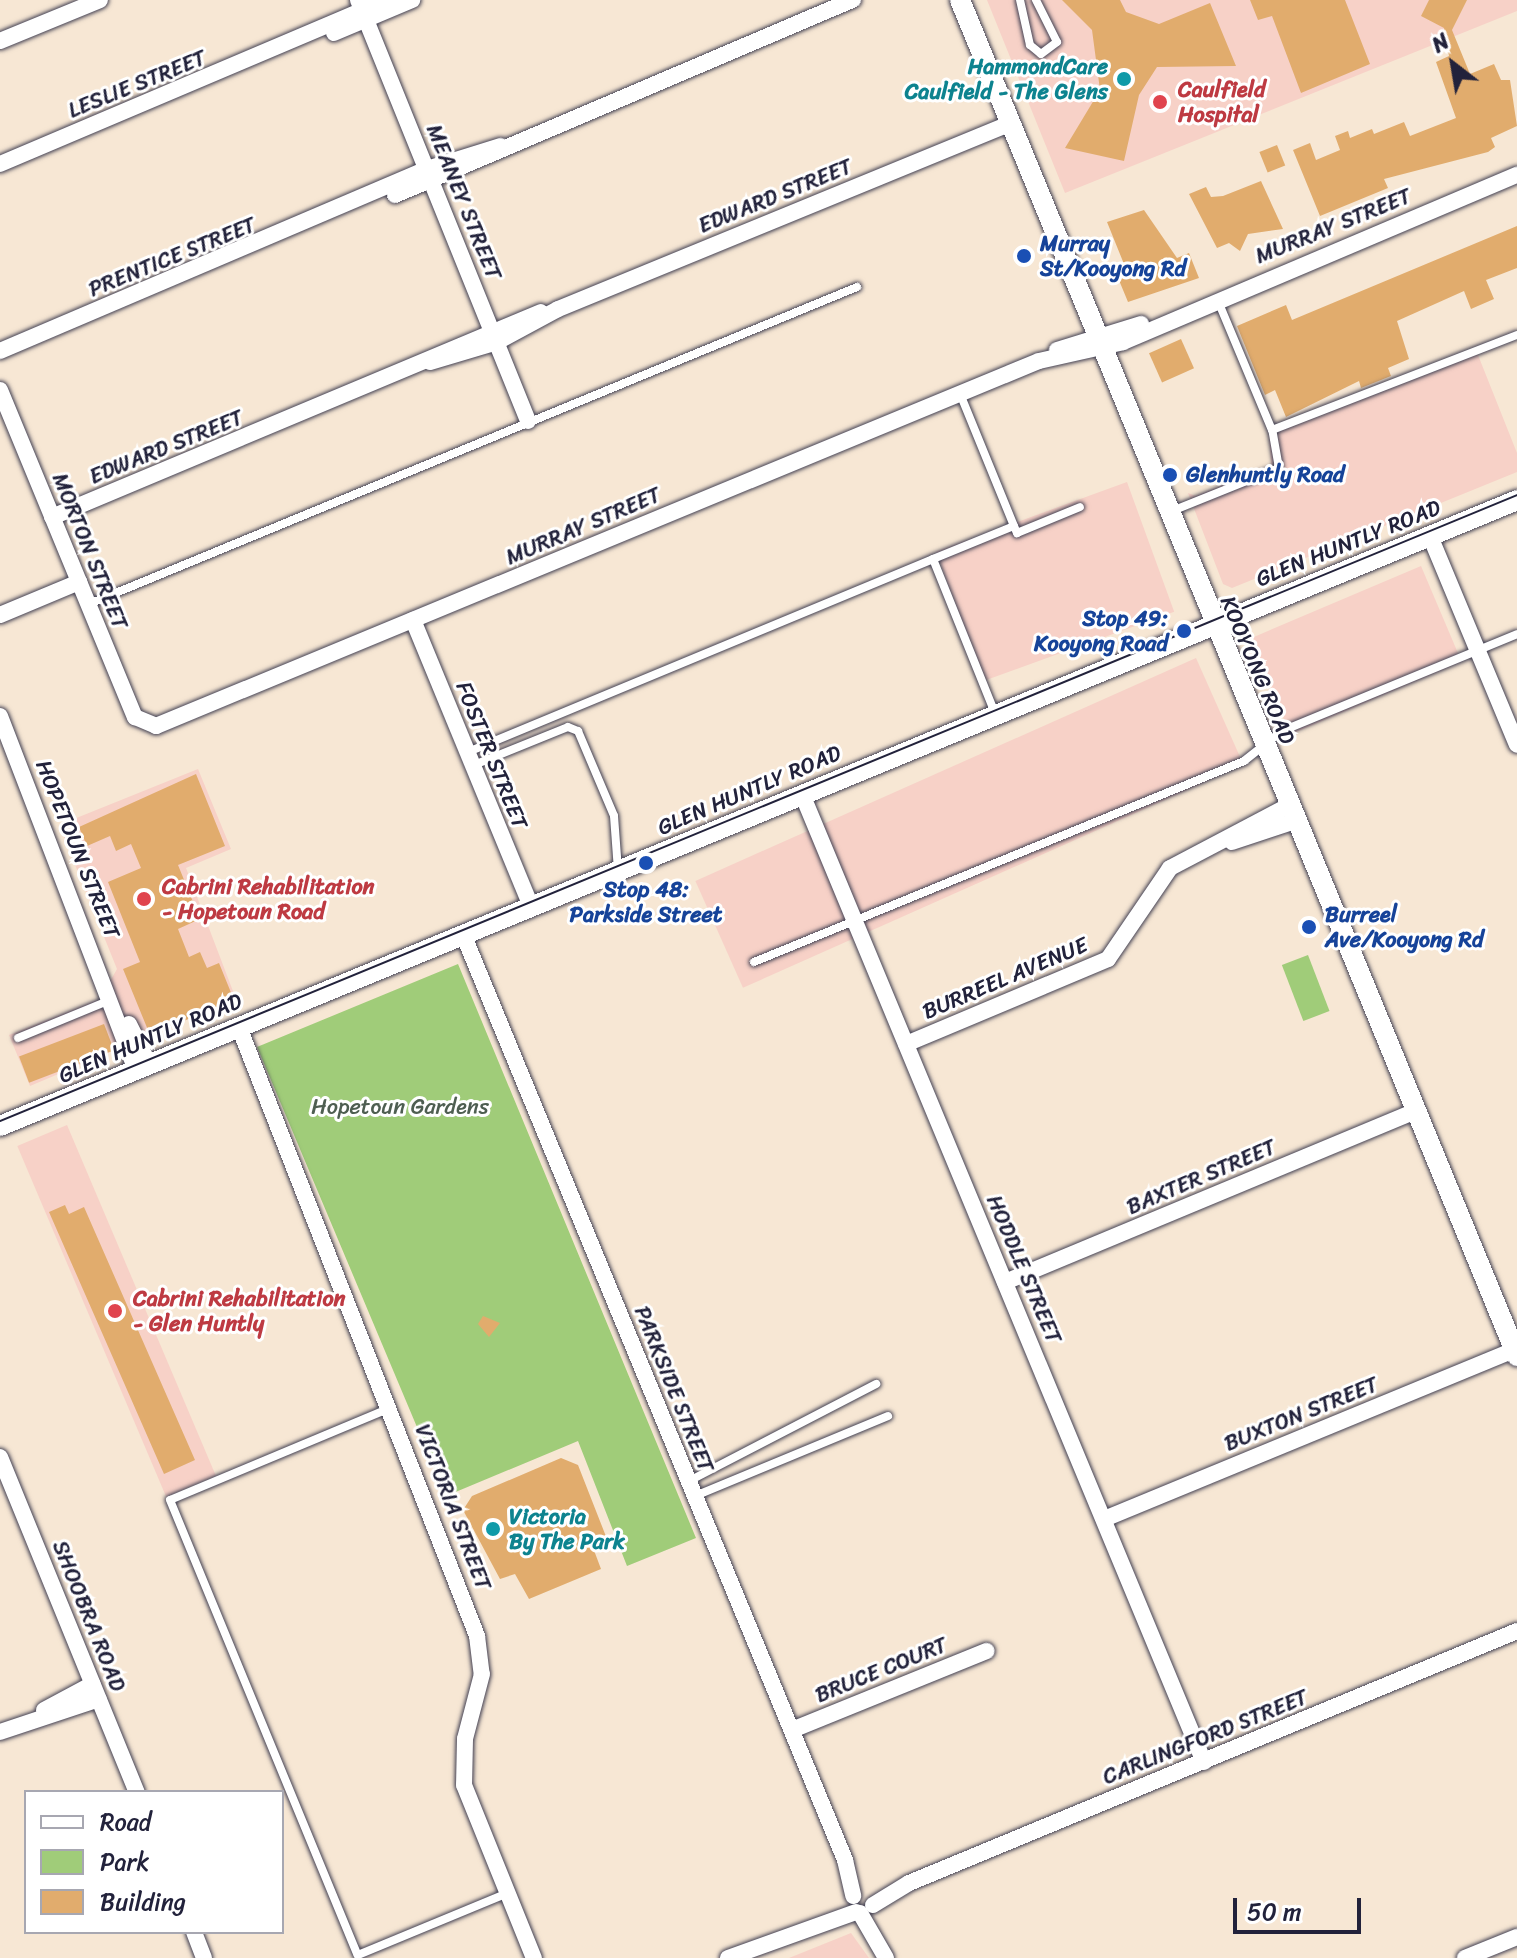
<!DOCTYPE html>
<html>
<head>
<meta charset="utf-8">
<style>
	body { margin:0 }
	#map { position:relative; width:1517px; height:1958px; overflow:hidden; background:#f7e7d4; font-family:Sriracha,sans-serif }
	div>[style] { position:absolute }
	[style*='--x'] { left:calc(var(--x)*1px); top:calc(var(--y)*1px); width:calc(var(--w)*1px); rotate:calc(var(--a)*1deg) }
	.built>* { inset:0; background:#f7d1c7; transform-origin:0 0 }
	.green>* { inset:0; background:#a0cc79; transform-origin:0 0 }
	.building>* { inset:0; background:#e1ac6d; transform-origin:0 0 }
	.roads { filter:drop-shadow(0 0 2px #424052) drop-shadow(0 0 2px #424052) }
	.service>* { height:8px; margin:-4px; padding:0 4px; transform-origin:4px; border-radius:4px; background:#fff }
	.minor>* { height:16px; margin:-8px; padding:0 8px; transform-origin:8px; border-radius:8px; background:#fff }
	.tertiary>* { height:20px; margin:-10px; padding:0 10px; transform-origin:10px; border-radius:10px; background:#fff }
	.tram>* { height:2px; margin:-1px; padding:0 1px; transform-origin:1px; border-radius:1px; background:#22223b }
	.dots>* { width:22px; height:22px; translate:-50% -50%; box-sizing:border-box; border:4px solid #fff; border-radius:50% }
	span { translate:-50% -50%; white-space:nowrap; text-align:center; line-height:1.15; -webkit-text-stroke:6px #fff; paint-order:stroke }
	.culture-label { font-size:22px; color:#0d838f; font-weight:700 }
	.right { translate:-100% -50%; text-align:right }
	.left { translate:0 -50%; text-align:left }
	.street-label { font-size:22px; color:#22223b }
	.health-label { font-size:22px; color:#be3a42; font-weight:700 }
	.transit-label { font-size:22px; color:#164399; font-weight:700 }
	.park-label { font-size:22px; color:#4e5e51 }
	.legend { position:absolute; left:24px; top:1790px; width:260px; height:144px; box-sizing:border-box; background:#fff; border:2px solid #a7a7b1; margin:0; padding:10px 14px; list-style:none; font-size:24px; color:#22223b }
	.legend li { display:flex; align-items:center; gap:16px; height:40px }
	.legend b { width:40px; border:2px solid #a7a7b1 }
	.north { position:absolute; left:1413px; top:24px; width:80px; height:80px; -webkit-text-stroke:6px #fff; paint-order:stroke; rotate:329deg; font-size:22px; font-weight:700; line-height:32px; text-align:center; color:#22223b }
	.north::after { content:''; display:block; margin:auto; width:28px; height:36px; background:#22223b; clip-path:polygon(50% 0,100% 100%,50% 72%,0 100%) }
	.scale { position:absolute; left:1233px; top:1898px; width:128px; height:36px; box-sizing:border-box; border:4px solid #22223b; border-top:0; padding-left:10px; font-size:24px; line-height:28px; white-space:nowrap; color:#22223b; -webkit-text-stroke:6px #fff; paint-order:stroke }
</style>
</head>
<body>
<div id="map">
	<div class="built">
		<div style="clip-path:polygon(987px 0,1517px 0,1517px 11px,1065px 193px)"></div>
		<div style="clip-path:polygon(1466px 355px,1478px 355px,1517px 453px,1517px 472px,1232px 588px,1223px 584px,1188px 493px,1196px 496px,1271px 465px,1269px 435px)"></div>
		<div style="left:1127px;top:482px;width:138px;height:203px;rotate:70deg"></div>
		<div style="left:1421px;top:566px;width:104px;height:186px;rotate:67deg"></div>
		<div style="left:1196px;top:658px;width:117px;height:548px;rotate:66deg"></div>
		<div style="clip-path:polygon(198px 769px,231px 849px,186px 868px,236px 999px,30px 1086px,9px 1035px,100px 999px,117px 969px,59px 825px)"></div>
		<div style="left:67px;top:1125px;width:381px;height:54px;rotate:67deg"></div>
		<div style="clip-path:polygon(851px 1933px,869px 1958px,789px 1958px)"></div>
	</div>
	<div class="green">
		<div style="left:1308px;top:955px;width:60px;height:28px;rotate:69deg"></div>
		<div style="clip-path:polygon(458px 964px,696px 1538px,627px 1566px,578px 1441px,446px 1496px,257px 1047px)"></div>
	</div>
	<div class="building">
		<div style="clip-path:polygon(1062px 0,1120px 0,1126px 12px,1159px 24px,1210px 3px,1236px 66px,1157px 67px,1139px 95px,1124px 161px,1065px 148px,1100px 90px,1092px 30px)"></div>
		<div style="clip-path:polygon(1250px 0,1345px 0,1370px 64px,1301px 93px,1272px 16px,1258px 20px)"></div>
		<div style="clip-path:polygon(1429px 0,1467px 0,1452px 30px,1470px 74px,1494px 64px,1501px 80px,1510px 80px,1517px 126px,1491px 138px,1495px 147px,1488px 152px,1384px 179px,1388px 188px,1320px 216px,1293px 150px,1310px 143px,1316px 160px,1340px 150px,1335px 136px,1348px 131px,1350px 138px,1372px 129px,1374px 134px,1404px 122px,1410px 136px,1456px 118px,1436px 62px,1449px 56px,1444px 28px,1421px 16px)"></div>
		<div style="left:1277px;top:145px;width:22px;height:19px;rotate:68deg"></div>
		<div style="clip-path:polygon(1261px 181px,1283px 229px,1248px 234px,1240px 251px,1229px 243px,1217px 248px,1189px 194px,1206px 187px,1211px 197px,1223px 196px)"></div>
		<div style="clip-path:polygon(1144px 210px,1177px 258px,1189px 253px,1199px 278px,1128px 302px,1116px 273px,1126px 269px,1107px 222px)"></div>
		<div style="clip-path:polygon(1517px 226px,1517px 268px,1486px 280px,1494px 299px,1471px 309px,1464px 291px,1397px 321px,1409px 359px,1388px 368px,1391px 376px,1361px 388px,1359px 381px,1286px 417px,1275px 390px,1265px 395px,1237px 326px,1286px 305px,1292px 320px)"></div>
		<div style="left:1181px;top:339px;width:32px;height:35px;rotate:66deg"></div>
		<div style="clip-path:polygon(196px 774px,225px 846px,178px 865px,200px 919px,178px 929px,189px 957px,200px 952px,207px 968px,219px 963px,234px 1000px,150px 1035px,123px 969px,140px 962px,108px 882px,141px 868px,131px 844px,116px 851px,110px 836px,87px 846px,79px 827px)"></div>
		<div style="left:104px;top:1024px;width:28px;height:91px;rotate:69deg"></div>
		<div style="clip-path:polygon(65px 1205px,69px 1214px,84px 1207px,195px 1460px,164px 1474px,49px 1212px)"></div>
		<div style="clip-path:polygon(483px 1316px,500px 1323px,489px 1337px,478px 1324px)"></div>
		<div style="clip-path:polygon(561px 1458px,578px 1465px,607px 1539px,592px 1545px,601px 1569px,529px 1599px,515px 1574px,500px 1579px,463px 1510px,472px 1496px)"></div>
	</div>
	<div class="roads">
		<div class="service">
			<div style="--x:1020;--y:0;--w:46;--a:77.5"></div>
			<div style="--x:1030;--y:45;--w:14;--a:39"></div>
			<div style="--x:1041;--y:54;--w:20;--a:-37"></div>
			<div style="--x:1057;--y:42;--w:47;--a:-116.6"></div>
			<div style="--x:1218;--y:301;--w:140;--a:67.3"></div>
			<div style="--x:1272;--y:430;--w:263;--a:-21.2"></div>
			<div style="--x:1172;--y:511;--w:115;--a:-21.9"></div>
			<div style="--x:1279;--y:468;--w:39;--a:-100"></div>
			<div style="--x:1014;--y:526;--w:8;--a:67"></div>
			<div style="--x:1017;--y:533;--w:68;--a:-22.4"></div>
			<div style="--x:933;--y:559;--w:87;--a:-22.2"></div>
			<div style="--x:1014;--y:526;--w:143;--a:-112.2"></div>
			<div style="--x:89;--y:604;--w:831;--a:-22.43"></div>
			<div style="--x:468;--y:752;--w:503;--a:-22.54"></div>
			<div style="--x:933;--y:559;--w:166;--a:68.1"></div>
			<div style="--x:474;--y:765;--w:101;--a:-22"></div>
			<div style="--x:568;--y:727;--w:11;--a:22"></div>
			<div style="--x:578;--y:731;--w:92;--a:67"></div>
			<div style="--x:614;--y:816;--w:54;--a:85.8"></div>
			<div style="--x:754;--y:962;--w:530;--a:-22.3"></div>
			<div style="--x:1244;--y:761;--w:48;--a:-38.3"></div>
			<div style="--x:1282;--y:731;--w:254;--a:-22.4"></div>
			<div style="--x:18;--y:1038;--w:100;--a:-22.4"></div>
			<div style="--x:390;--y:1408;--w:238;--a:157.3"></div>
			<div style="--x:170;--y:1500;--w:492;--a:67.6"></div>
			<div style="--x:358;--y:1955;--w:162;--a:-22.5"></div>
			<div style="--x:689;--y:1481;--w:211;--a:-27.4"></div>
			<div style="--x:695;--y:1496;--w:209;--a:-22.5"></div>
		</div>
		<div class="minor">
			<div style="--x:358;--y:0;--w:454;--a:68"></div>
			<div style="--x:334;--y:33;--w:85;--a:-22.9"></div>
			<div style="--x:0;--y:41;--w:108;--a:-22.3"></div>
			<div style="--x:0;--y:164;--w:419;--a:-23"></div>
			<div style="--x:395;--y:195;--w:498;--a:-23.1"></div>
			<div style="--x:1057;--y:350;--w:88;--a:-17.2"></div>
			<div style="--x:0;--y:351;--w:464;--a:-23.1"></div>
			<div style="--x:427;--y:169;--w:77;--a:-17.3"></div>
			<div style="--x:430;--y:362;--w:70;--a:-16.6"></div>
			<div style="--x:497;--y:342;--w:69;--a:-28.4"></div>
			<div style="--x:558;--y:309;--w:487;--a:-22.3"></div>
			<div style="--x:0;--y:390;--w:354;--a:67.6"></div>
			<div style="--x:135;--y:717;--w:23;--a:23"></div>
			<div style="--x:156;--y:726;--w:955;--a:-22.46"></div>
			<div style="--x:1039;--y:361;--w:86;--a:-12.7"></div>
			<div style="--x:1123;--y:342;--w:428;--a:-23"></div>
			<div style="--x:52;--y:517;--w:530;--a:-22.74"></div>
			<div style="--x:1430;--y:536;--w:226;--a:67.4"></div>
			<div style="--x:0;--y:615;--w:86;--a:-22.7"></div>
			<div style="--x:413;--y:620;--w:309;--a:67.6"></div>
			<div style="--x:0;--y:716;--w:379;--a:69"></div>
			<div style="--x:802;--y:794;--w:1048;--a:67.45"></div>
			<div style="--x:1232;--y:842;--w:66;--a:-18.4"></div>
			<div style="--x:463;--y:934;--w:1002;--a:67.58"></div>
			<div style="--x:845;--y:1860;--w:37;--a:77"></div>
			<div style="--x:129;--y:1024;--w:45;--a:63.4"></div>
			<div style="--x:239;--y:1027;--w:654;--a:68.65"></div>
			<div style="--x:477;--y:1636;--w:38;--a:83"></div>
			<div style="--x:482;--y:1674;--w:67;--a:104.7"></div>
			<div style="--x:465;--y:1739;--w:46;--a:91.2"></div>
			<div style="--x:464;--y:1785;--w:187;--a:68"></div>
			<div style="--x:906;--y:1044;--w:219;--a:-22.8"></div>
			<div style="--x:1108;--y:959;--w:110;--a:-55.7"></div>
			<div style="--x:1170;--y:868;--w:133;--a:-27.7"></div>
			<div style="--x:1005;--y:1282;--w:443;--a:-22.6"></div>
			<div style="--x:0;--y:1457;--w:362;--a:67.8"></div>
			<div style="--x:1104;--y:1519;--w:443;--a:-22.4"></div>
			<div style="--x:44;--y:1710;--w:55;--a:-28"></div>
			<div style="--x:792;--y:1730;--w:210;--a:-22.1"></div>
			<div style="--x:0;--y:1732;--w:104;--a:-18.4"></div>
			<div style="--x:873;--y:1905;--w:42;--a:-31.4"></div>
			<div style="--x:909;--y:1883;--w:658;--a:-22.51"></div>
			<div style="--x:860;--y:1913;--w:52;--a:60"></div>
			<div style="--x:194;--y:1932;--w:28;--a:69"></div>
			<div style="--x:728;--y:1958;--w:136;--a:-19.8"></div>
			<div style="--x:1465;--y:1958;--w:56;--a:-22"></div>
		</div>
		<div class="tertiary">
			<div style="--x:960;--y:0;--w:1466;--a:67.67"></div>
			<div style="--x:0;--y:1126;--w:1641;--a:-22.42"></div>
		</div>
	</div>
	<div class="tram">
		<div style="--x:0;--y:1121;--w:1641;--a:-22.42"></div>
	</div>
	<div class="dots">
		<div style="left:1124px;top:79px;background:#0f9aa8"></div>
		<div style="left:1160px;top:102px;background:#e0444e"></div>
		<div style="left:1024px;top:256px;background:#1a4fb4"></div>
		<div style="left:1170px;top:475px;background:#1a4fb4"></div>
		<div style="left:1184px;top:631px;background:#1a4fb4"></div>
		<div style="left:646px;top:863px;background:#1a4fb4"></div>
		<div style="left:144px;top:899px;background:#e0444e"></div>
		<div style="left:1309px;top:927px;background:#1a4fb4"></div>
		<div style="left:115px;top:1311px;background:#e0444e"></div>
		<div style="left:493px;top:1529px;background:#0f9aa8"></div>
	</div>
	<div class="culture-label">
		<span class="right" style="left:1108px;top:79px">HammondCare<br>Caulfield - The Glens</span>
		<span class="left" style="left:509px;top:1529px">Victoria<br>By The Park</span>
	</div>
	<div class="street-label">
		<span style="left:137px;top:84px;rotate:-22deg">LESLIE STREET</span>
		<span style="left:775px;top:196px;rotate:-22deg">EDWARD STREET</span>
		<span style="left:464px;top:202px;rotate:68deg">MEANEY STREET</span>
		<span style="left:1333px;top:226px;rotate:-22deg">MURRAY STREET</span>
		<span style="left:172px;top:257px;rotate:-22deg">PRENTICE STREET</span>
		<span style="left:166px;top:447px;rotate:-22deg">EDWARD STREET</span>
		<span style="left:583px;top:526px;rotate:-23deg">MURRAY STREET</span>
		<span style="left:1348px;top:543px;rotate:-22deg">GLEN HUNTLY ROAD</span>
		<span style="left:90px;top:551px;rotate:68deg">MORTON STREET</span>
		<span style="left:1258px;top:670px;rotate:67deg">KOOYONG ROAD</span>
		<span style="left:492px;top:755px;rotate:68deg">FOSTER STREET</span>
		<span style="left:749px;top:790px;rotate:-23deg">GLEN HUNTLY ROAD</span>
		<span style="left:78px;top:849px;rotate:68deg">HOPETOUN STREET</span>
		<span style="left:1005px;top:978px;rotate:-23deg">BURREEL AVENUE</span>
		<span style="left:150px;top:1038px;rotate:-23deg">GLEN HUNTLY ROAD</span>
		<span style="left:1201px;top:1177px;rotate:-23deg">BAXTER STREET</span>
		<span style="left:1024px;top:1269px;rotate:67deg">HODDLE STREET</span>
		<span style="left:674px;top:1389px;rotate:68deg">PARKSIDE STREET</span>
		<span style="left:1301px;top:1414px;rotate:-22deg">BUXTON STREET</span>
		<span style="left:453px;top:1507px;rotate:69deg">VICTORIA STREET</span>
		<span style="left:89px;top:1616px;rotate:68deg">SHOOBRA ROAD</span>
		<span style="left:881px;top:1670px;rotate:-22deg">BRUCE COURT</span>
		<span style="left:1205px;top:1737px;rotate:-22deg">CARLINGFORD STREET</span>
	</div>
	<div class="health-label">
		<span class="left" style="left:1178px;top:102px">Caulfield<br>Hospital</span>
		<span class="left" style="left:162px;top:899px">Cabrini Rehabilitation<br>- Hopetoun Road</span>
		<span class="left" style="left:133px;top:1311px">Cabrini Rehabilitation<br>- Glen Huntly</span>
	</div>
	<div class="transit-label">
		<span class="left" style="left:1040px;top:256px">Murray<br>St/Kooyong Rd</span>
		<span class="left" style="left:1186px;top:475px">Glenhuntly Road</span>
		<span class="right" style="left:1168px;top:631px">Stop 49:<br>Kooyong Road</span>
		<span style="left:646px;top:902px">Stop 48:<br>Parkside Street</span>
		<span class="left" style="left:1325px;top:927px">Burreel<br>Ave/Kooyong Rd</span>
	</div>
	<div class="park-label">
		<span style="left:400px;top:1107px">Hopetoun Gardens</span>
	</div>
	<ul class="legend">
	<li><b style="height:10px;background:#fff"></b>Road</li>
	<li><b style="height:22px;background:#a0cc79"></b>Park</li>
	<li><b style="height:22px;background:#e1ac6d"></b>Building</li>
	</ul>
	<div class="north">N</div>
	<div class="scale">50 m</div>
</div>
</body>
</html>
